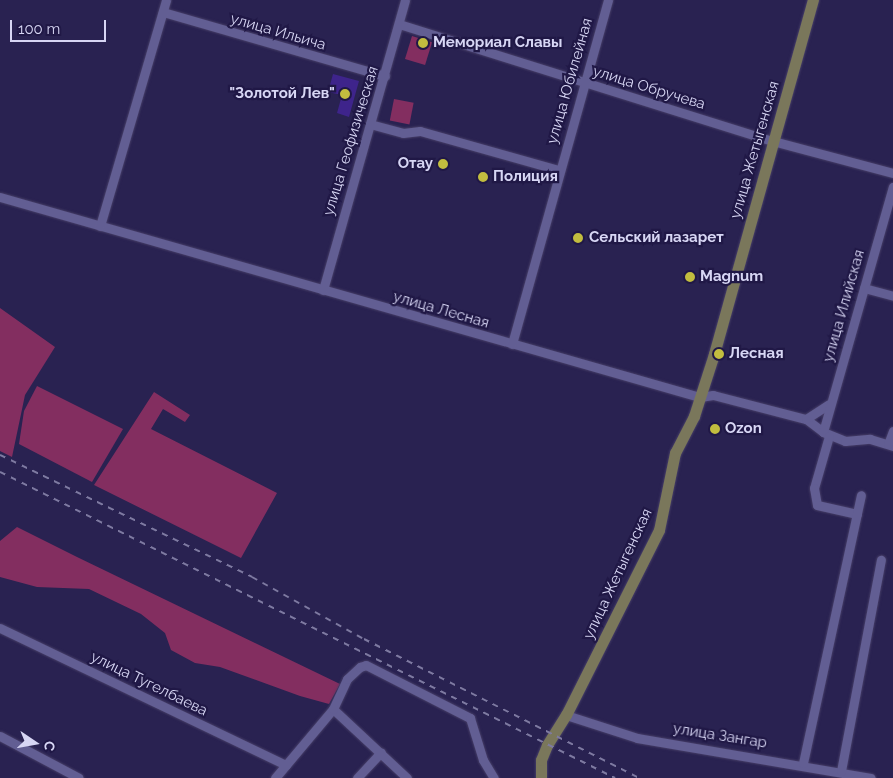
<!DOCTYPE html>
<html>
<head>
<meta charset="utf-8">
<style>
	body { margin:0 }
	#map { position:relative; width:893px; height:778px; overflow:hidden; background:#292251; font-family:Raleway,sans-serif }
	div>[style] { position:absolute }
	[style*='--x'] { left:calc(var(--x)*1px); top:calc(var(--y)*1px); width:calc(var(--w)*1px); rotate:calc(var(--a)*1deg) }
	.green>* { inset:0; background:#832e60; transform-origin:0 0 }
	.building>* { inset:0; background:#3e248b }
	.roads { filter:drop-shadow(0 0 1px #463e67) drop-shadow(0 0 1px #463e67) }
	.minor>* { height:9px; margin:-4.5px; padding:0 4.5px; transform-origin:4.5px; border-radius:4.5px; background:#625e93 }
	.major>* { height:11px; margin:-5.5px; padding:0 5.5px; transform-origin:5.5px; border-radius:5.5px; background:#7a775b }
	.rail>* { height:2px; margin-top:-1px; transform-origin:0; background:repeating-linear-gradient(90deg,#7e7aa1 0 6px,transparent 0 12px) }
	.dots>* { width:14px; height:14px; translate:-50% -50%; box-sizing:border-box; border:2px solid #201846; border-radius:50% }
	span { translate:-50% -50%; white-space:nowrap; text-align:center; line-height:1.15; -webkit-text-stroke:4.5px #201846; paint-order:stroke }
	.street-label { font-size:15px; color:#d7d6f4 }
	.poi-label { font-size:15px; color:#d7d6f4; font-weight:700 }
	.left { translate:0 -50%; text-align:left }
	.right { translate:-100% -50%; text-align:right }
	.north { position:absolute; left:10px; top:718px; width:50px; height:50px; -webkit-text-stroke:4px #201846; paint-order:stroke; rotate:102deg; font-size:14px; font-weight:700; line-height:20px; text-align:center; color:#d7d6f4 }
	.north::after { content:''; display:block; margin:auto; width:18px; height:22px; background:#d7d6f4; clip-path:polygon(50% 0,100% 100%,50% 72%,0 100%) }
	.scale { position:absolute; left:10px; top:20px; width:96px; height:22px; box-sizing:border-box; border:2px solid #d7d6f4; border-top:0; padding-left:6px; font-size:15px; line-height:18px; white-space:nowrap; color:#d7d6f4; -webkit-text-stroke:4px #201846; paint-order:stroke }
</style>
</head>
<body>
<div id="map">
	<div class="green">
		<div style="left:412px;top:36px;width:21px;height:24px;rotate:17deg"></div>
		<div style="left:394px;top:99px;width:20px;height:22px;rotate:11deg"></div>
		<div style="clip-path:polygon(0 308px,55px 347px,25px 395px,12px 457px,0 451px)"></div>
		<div style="clip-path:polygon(37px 386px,123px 429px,92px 482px,19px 444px,24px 411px)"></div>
		<div style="clip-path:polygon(154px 392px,190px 415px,185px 422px,163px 409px,151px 429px,277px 493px,241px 558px,94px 485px)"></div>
		<div style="clip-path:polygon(17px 527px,77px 557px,340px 684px,329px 704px,300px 696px,220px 667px,195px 663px,171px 650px,165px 633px,141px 614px,89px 589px,37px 587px,0 577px,0 541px)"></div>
	</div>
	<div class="building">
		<div style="clip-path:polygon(333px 74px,359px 81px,349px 117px,337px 113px,342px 95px,328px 92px)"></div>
	</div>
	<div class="roads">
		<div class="minor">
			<div style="--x:163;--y:12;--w:231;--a:16.1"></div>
			<div style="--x:399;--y:24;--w:392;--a:17.4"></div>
			<div style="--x:773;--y:141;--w:124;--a:14.9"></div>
			<div style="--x:370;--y:124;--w:34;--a:15"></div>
			<div style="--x:403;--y:133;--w:17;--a:-7"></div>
			<div style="--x:420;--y:131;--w:144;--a:15.7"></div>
			<div style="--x:0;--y:197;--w:728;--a:15.95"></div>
			<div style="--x:700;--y:397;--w:13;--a:-9"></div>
			<div style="--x:713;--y:395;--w:96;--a:14.5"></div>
			<div style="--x:806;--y:419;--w:21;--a:37"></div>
			<div style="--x:823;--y:432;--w:24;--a:22"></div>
			<div style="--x:845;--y:441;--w:25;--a:-5"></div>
			<div style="--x:870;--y:439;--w:24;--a:17"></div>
			<div style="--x:100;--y:226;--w:235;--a:-73.7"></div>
			<div style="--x:864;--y:288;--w:30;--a:15"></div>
			<div style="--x:323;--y:290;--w:301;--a:-74.2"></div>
			<div style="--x:512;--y:344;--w:357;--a:-74.4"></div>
			<div style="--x:806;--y:419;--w:27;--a:-33"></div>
			<div style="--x:823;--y:432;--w:255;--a:-74.1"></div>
			<div style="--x:829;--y:436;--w:54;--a:106.1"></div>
			<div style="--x:814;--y:488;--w:17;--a:80"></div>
			<div style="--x:817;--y:505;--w:41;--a:12.7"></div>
			<div style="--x:888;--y:444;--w:14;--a:-69"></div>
			<div style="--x:0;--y:628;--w:317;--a:25.6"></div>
			<div style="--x:566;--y:715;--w:75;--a:17.9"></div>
			<div style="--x:637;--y:738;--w:237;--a:9.7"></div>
			<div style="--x:0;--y:736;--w:89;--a:28"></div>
			<div style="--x:803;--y:763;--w:274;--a:-77.8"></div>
			<div style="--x:841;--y:771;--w:215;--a:-79.3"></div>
			<div style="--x:275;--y:778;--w:90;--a:-50"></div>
			<div style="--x:357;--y:778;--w:35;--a:-47"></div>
			<div style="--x:407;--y:778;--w:101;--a:-137"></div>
			<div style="--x:333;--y:709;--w:33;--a:-65"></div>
			<div style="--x:347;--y:679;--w:18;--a:-43"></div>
			<div style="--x:360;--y:667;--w:6;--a:-18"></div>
			<div style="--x:366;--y:665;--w:117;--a:27"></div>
			<div style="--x:470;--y:718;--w:44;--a:72.8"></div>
			<div style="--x:483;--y:760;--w:21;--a:59"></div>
		</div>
		<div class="major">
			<div style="--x:541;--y:778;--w:18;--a:-90"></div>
			<div style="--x:541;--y:760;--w:16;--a:-68"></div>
			<div style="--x:547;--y:745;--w:36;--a:-58"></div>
			<div style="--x:566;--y:715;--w:207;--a:-63.3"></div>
			<div style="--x:659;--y:530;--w:79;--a:-78.3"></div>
			<div style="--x:675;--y:453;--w:42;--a:-62.8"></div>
			<div style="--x:694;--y:416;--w:65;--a:-72.1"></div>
			<div style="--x:714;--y:354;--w:368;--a:-74.4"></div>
		</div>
	</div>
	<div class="rail">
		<div style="--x:0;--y:455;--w:280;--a:25.8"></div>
		<div style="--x:252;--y:577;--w:128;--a:29"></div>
		<div style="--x:364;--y:639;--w:308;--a:26.8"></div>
		<div style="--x:0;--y:472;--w:687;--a:26.45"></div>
	</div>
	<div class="dots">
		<div style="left:423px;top:43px;background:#c2bd3f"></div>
		<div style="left:345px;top:94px;background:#c2bd3f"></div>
		<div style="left:443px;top:164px;background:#c2bd3f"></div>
		<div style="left:483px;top:177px;background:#c2bd3f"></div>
		<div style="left:578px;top:238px;background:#c2bd3f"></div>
		<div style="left:690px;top:277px;background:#c2bd3f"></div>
		<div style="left:719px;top:354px;background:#c2bd3f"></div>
		<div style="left:715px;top:429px;background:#c2bd3f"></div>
	</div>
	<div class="street-label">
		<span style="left:278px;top:32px;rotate:16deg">улица Ильича</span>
		<span style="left:570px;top:81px;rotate:-74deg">улица Юбилейная</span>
		<span style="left:649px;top:88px;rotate:17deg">улица Обручева</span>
		<span style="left:351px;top:141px;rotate:-73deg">улица Геофизическая</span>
		<span style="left:755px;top:150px;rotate:-74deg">улица Жетыгенская</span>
		<span style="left:844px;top:306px;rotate:-74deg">улица Илийская</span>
		<span style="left:441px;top:310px;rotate:16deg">улица Лесная</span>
		<span style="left:618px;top:574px;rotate:-65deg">улица Жетыгенская</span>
		<span style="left:149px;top:684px;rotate:26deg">улица Тугелбаева</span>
		<span style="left:720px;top:736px;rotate:9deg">улица Зангар</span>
	</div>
	<div class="poi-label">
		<span class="left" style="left:433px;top:43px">Мемориал Славы</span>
		<span class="right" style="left:335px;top:94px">"Золотой Лев"</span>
		<span class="right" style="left:433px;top:164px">Отау</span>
		<span class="left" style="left:493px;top:177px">Полиция</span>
		<span class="left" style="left:589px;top:238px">Сельский лазарет</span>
		<span class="left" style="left:700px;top:277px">Magnum</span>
		<span class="left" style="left:729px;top:354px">Лесная</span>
		<span class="left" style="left:725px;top:429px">Ozon</span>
	</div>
	<div class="north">С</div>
	<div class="scale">100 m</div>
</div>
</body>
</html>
